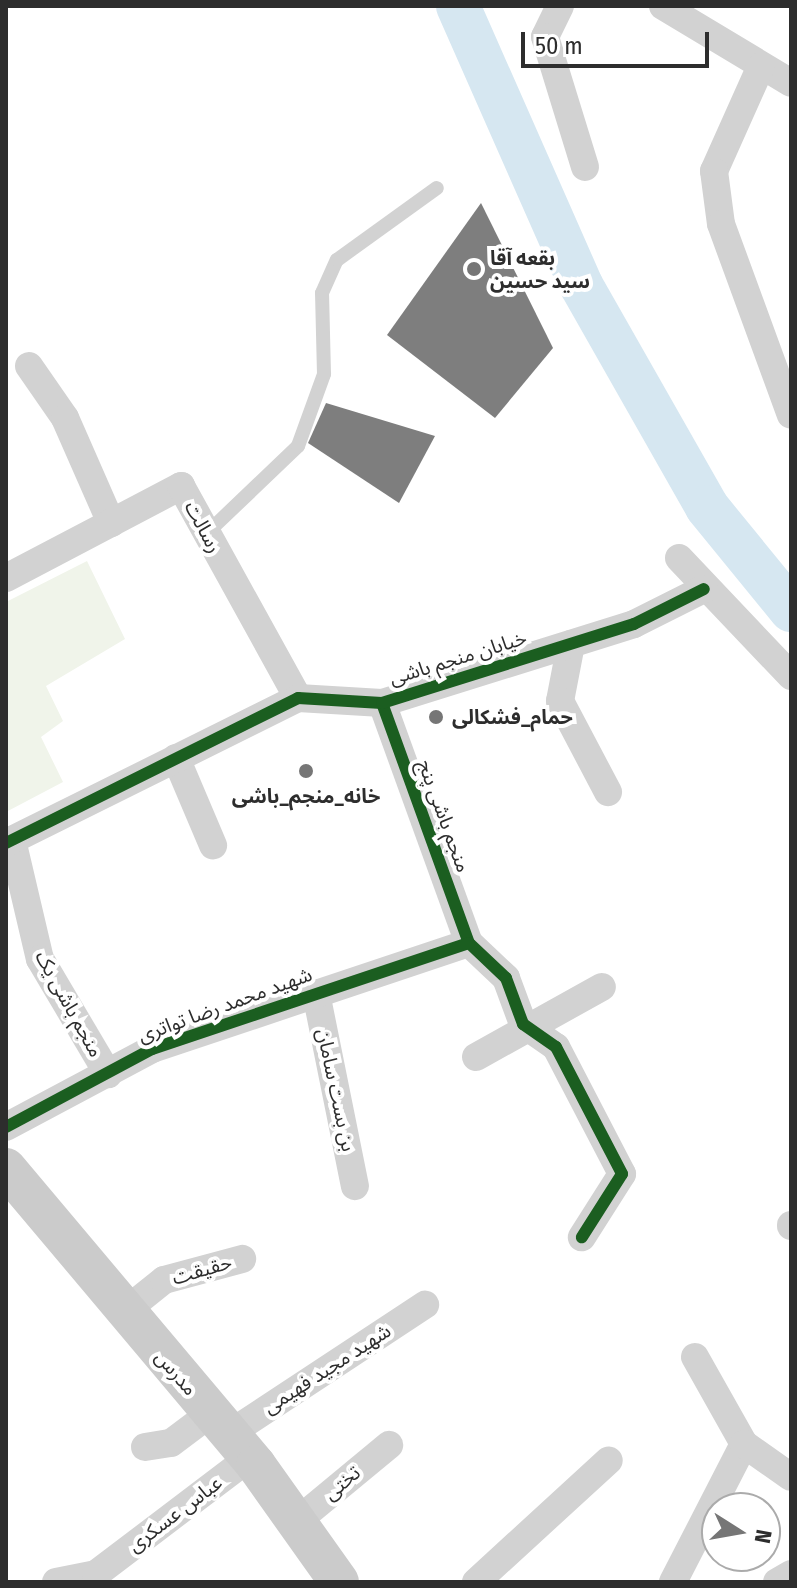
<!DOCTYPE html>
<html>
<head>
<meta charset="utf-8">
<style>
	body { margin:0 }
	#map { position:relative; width:797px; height:1588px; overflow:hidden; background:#fff; font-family:"Fira Sans Condensed","Noto Sans Arabic",sans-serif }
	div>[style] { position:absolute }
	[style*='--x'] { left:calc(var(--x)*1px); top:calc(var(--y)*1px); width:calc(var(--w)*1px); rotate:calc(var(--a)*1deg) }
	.green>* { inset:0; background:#f0f4ea }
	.river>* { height:44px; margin:-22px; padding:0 22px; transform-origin:22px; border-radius:22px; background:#d6e7f1 }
	.building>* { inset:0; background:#7e7e7e }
	.lane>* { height:14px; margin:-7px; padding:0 7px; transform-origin:7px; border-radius:7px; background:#d2d2d2 }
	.street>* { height:28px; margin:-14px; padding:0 14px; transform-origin:14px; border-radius:14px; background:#d2d2d2 }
	.secondary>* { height:40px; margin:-20px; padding:0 20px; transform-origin:20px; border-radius:20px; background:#cbcbcb }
	.cycleway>* { height:12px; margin:-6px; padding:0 6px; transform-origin:6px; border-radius:6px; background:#1b5e20 }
	.dots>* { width:22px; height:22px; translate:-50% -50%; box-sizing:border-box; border:4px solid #fff; border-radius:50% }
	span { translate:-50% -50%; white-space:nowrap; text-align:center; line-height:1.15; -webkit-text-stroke:8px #fff; paint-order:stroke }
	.poi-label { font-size:20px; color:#2d2d2d; font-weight:700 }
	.left { translate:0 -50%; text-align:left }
	.street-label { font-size:20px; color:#2d2d2d }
	.frame { position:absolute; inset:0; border:8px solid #2d2d2d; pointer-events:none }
	.north { position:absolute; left:701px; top:1492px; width:80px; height:80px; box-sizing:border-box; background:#fff; border:2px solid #ababab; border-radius:50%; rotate:101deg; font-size:22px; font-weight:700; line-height:32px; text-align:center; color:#2d2d2d }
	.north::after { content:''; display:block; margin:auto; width:28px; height:36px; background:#767676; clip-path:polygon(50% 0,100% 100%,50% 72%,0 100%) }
	.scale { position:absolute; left:521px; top:32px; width:188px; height:36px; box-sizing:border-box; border:4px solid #2d2d2d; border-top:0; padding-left:10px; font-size:24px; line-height:28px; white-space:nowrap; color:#2d2d2d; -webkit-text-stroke:6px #fff; paint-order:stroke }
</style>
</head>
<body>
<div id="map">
	<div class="green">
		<div style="clip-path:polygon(87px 561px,125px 639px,46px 686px,63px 721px,41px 737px,63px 782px,6px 812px,6px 602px)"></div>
	</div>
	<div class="river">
		<div style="--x:458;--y:6;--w:305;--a:66.2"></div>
		<div style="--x:581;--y:285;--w:255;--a:60.4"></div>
		<div style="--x:707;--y:507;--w:133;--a:50.8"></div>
	</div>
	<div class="building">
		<div style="clip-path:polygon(481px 203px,553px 348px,495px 418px,387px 335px)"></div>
		<div style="clip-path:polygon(326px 403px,435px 436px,399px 503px,308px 443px)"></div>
	</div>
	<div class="lane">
		<div style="--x:206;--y:534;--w:127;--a:-43.7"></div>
		<div style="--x:298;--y:446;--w:77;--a:-70.1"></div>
		<div style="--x:324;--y:374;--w:81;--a:-91.4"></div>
		<div style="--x:322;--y:293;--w:36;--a:-66"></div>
		<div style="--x:337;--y:260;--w:123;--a:-35.8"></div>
	</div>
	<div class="street">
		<div style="--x:560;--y:6;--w:34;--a:116"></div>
		<div style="--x:545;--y:37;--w:136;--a:72.9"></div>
		<div style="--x:663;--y:6;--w:149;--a:31"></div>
		<div style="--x:761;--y:66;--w:115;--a:114.1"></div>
		<div style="--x:714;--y:171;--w:53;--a:82.5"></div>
		<div style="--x:721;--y:224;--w:203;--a:69.9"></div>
		<div style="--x:29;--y:366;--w:63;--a:55.3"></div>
		<div style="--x:65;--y:418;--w:115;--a:66.3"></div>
		<div style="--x:679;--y:558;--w:163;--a:46.5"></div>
		<div style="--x:6;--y:578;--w:198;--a:-27.7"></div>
		<div style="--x:181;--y:486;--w:242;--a:61.1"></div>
		<div style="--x:571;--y:644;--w:58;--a:100.9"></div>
		<div style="--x:560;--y:701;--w:103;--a:62.2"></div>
		<div style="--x:382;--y:703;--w:255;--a:70.1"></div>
		<div style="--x:469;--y:943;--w:51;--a:43.4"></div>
		<div style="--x:506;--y:978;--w:49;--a:69.7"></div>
		<div style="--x:523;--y:1024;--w:40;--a:34.9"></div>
		<div style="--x:556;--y:1047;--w:143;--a:62.5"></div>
		<div style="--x:622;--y:1174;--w:75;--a:122.4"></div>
		<div style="--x:176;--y:758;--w:95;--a:67"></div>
		<div style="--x:12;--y:840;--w:122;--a:76.8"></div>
		<div style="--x:40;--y:959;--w:134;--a:59.4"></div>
		<div style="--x:6;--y:843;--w:326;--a:-26.4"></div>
		<div style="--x:298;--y:698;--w:84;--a:3.4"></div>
		<div style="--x:382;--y:703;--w:264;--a:-17.4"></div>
		<div style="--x:634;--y:624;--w:78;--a:-26.6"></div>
		<div style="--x:316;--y:993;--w:197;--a:78.6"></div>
		<div style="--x:476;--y:1057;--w:144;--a:-29.1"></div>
		<div style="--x:6;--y:1127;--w:166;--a:-28.1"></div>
		<div style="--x:152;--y:1049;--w:334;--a:-18.5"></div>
		<div style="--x:791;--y:1225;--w:1;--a:90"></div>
		<div style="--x:124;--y:1312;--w:51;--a:-38.7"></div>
		<div style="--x:164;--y:1280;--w:81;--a:-15.1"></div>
		<div style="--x:695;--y:1357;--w:100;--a:60.6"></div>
		<div style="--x:229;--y:1434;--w:235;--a:-33.4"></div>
		<div style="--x:145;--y:1447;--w:26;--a:-9"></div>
		<div style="--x:171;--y:1443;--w:50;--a:-36.9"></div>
		<div style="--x:296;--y:1522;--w:121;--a:-39.6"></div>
		<div style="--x:56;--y:1582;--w:41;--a:-11.3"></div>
		<div style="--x:96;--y:1574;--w:192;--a:-37.2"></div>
		<div style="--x:476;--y:1582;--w:180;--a:-42.5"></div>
		<div style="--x:673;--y:1582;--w:155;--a:-62.8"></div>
		<div style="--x:744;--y:1444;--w:57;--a:35.1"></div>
		<div style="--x:777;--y:1582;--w:16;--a:-30"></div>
	</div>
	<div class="secondary">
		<div style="--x:6;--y:1168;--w:388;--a:49.9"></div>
		<div style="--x:256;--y:1465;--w:143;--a:54.6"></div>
	</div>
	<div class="cycleway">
		<div style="--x:382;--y:703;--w:255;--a:70.1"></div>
		<div style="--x:469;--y:943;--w:51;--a:43.4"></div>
		<div style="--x:506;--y:978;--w:49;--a:69.7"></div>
		<div style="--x:523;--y:1024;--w:40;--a:34.9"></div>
		<div style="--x:556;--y:1047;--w:143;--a:62.5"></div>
		<div style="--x:622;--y:1174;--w:75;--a:122.4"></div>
		<div style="--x:6;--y:843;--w:326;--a:-26.4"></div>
		<div style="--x:298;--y:698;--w:84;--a:3.4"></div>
		<div style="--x:382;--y:703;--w:264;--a:-17.4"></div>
		<div style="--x:634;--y:624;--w:78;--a:-26.6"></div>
		<div style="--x:6;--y:1127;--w:166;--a:-28.1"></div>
		<div style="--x:152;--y:1049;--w:334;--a:-18.5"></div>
	</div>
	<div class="dots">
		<div style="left:474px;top:269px;background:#767676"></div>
		<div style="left:436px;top:717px;background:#767676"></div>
		<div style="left:306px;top:771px;background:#767676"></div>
	</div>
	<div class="poi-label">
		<span class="left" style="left:490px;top:270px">بقعه آقا<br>سید حسین</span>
		<span class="left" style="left:452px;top:717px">حمام_فشکالی</span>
		<span style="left:306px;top:796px">خانه_منجم_باشی</span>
	</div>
	<div class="street-label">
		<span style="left:203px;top:527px;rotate:62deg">رسالت</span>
		<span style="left:458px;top:658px;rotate:-17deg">خیابان منجم باشی</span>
		<span style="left:444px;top:816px;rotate:70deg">منجم باشی پنج</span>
		<span style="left:69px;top:1004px;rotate:61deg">منجم باشی یک</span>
		<span style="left:225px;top:1005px;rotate:-20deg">شهید محمد رضا تواتری</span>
		<span style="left:336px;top:1090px;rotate:78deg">بن بست سامان</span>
		<span style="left:202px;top:1270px;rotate:-16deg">حقیقت</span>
		<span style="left:327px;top:1369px;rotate:-33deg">شهید مجید فهیمی</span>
		<span style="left:176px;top:1373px;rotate:49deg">مدرس</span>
		<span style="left:342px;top:1483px;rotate:-40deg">تختی</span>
		<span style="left:175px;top:1514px;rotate:-37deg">عباس عسکری</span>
	</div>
	<div class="frame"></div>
	<div class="north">N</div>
	<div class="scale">50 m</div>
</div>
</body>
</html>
